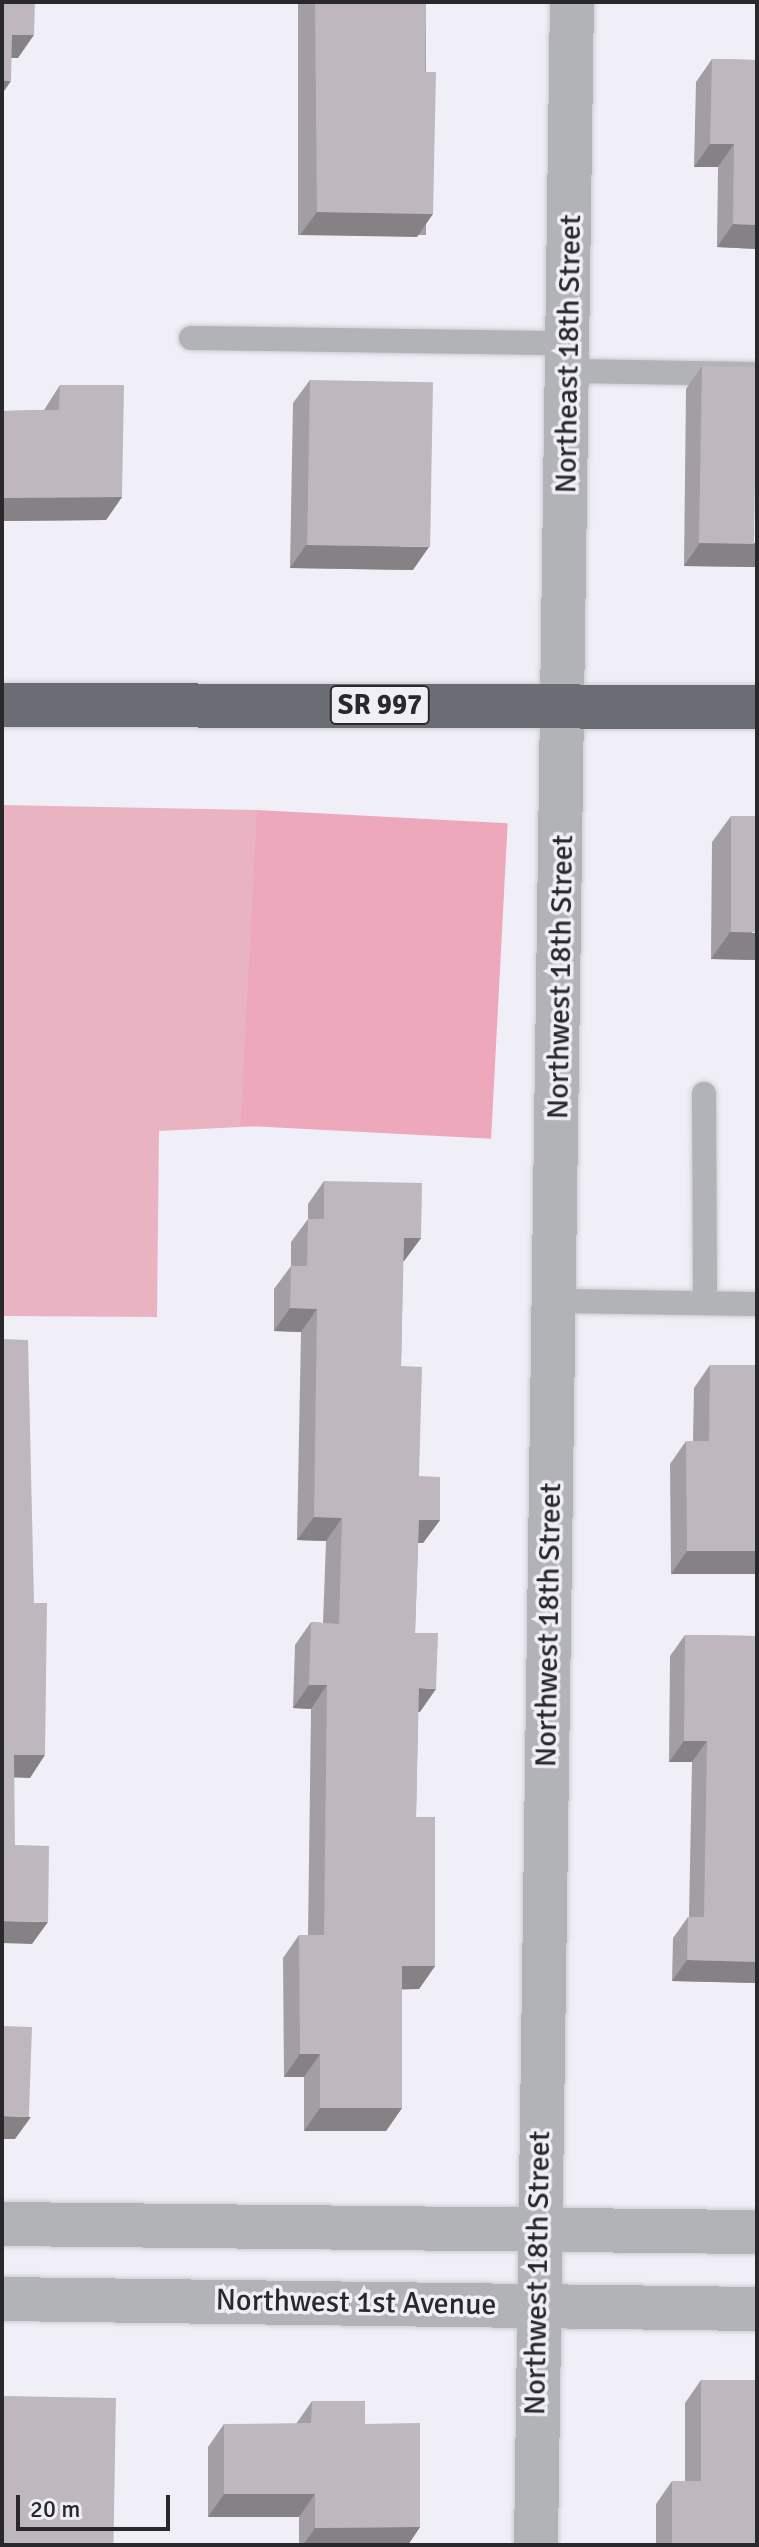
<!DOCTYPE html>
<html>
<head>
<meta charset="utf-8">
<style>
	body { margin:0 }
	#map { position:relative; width:759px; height:2547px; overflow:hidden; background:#f0eff7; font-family:Signika,sans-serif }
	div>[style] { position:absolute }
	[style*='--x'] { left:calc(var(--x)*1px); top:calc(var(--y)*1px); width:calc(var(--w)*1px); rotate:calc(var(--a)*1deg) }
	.green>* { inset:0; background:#eab3c2 }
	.forest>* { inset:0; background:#eda8bb; transform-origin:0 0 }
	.roads { filter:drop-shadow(0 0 2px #cccbd2) drop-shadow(0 0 2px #cccbd2) }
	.lane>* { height:24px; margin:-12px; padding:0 12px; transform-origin:12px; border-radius:12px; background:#b1b3b6 }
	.street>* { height:44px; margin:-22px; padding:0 22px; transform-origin:22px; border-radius:22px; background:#b1b3b6 }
	.highway>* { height:44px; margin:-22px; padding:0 22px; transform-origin:22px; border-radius:22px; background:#6a6d74 }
	.wall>* { inset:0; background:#a39ea3; transform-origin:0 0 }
	.shaded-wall>* { inset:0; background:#858185 }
	.building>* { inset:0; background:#beb8be; transform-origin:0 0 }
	span { translate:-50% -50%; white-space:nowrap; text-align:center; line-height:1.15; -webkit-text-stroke:7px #f0eff7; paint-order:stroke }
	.shield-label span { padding:2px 6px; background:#f0eff7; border:2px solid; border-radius:6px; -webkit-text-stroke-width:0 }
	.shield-label { font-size:28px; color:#29292c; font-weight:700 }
	.street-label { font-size:30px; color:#29292c }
	.frame { position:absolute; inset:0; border:4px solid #29292c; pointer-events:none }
	.scale { position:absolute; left:16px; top:2495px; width:154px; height:36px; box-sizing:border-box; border:4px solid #29292c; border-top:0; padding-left:10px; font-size:24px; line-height:28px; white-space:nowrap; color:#29292c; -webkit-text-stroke:6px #f0eff7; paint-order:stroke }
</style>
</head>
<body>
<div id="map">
	<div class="green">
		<div style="clip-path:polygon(2px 805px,257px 810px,260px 1126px,159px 1131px,157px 1317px,2px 1316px)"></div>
	</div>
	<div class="forest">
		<div style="left:257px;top:810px;width:251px;height:316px;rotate:3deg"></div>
	</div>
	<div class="roads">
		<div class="lane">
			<div style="--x:191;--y:338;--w:379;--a:0.8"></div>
			<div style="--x:569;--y:371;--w:188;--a:0.9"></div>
			<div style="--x:704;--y:1094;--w:209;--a:89.7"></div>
			<div style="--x:555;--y:1301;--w:202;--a:0.9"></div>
		</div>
		<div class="street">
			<div style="--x:2;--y:2224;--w:755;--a:0.61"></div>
			<div style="--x:2;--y:2299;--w:755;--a:0.76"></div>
			<div style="--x:536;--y:2545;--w:2543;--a:-89.19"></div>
		</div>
		<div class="highway">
			<div style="--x:2;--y:705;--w:755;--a:0.15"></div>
		</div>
	</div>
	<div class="wall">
		<div style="left:298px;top:2px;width:128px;height:233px"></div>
		<div style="clip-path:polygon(712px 59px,757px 60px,757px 249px,717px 247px,718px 167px,694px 167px,696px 82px)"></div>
		<div style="clip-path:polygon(702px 366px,757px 567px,684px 566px,686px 389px)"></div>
		<div style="clip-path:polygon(310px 380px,413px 570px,290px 568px,293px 403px)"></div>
		<div style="clip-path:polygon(60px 385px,122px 497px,106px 520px,2px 521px,2px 411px,44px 410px)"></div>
		<div style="clip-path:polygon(731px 816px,757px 960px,711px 959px,712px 842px)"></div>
		<div style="clip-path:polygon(324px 1181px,421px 1238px,404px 1261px,403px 1261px,401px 1366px,419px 1476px,440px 1520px,423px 1543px,418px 1543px,415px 1633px,420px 1712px,418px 1712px,416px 1817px,435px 1966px,419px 1989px,402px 1989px,402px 2108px,386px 2131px,304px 2131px,304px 2077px,284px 2077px,283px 1958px,299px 1935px,308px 1935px,311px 1709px,293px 1708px,295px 1645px,311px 1622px,323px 1623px,326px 1541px,297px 1540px,301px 1332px,274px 1331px,274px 1289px,291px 1266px,291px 1242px,308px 1219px,308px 1204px)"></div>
		<div style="clip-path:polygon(710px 1365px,757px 1574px,671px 1574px,670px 1464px,686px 1441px,693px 1441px,694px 1388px)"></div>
		<div style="clip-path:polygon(685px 1635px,757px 1636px,757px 1983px,672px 1981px,673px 1938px,688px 1917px,689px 1917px,692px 1762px,669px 1762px,670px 1656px)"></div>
		<div style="clip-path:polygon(701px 2380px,757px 2545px,656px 2545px,656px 2504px,672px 2481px,685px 2481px,685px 2403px)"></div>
		<div style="clip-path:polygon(312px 2401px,365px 2424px,420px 2527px,408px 2545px,299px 2545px,299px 2517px,208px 2517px,208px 2447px,224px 2424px,296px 2424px)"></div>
	</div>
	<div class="shaded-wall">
		<div style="clip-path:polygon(12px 35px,34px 35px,18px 58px,2px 58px)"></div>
		<div style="clip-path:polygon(2px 80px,11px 81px,2px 94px)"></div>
		<div style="clip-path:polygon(710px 144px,734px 144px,718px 167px,694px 167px)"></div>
		<div style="clip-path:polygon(317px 212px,433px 214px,417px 237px,300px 235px)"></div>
		<div style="clip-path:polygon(733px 224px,757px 225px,757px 249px,717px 247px)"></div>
		<div style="clip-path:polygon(122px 497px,106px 520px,2px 521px,2px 498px)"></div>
		<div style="clip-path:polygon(700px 543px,757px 543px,757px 567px,684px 566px)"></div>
		<div style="clip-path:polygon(306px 545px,429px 547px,413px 570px,290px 568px)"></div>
		<div style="clip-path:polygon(730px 932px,757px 933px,757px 960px,711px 959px)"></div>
		<div style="clip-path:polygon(404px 1238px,421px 1238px,404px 1261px,387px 1261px)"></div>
		<div style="clip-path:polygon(290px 1308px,317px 1309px,301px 1332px,274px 1331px)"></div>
		<div style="clip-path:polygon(314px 1517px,342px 1518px,326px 1541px,297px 1540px)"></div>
		<div style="clip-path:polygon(419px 1520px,440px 1520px,423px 1543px,402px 1543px)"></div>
		<div style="clip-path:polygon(687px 1551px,757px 1551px,757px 1574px,671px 1574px)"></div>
		<div style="clip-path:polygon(309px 1685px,327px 1685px,311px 1709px,293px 1708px)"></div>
		<div style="clip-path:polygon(419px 1688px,436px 1689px,420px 1712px,403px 1711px)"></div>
		<div style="clip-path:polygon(684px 1741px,707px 1741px,692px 1762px,669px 1762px)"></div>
		<div style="clip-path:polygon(14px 1755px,45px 1755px,30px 1778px,2px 1777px)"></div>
		<div style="clip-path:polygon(2px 1921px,48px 1922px,32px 1944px,2px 1943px)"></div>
		<div style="clip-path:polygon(687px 1960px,757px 1962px,757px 1983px,672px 1981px)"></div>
		<div style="clip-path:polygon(402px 1966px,435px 1966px,419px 1989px,386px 1990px)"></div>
		<div style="clip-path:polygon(300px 2054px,320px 2054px,304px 2077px,284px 2077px)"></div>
		<div style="clip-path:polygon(320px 2108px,402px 2108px,386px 2131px,304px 2131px)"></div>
		<div style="clip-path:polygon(2px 2116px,31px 2117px,15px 2139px,2px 2139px)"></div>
		<div style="clip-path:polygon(224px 2494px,315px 2494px,299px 2517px,208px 2517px)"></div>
		<div style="clip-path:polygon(420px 2527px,408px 2545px,303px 2545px,315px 2528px)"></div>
	</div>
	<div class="building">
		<div style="clip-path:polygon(2px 2px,35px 2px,34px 35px,12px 35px,11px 81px,2px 80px)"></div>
		<div style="clip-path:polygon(315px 2px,426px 2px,425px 72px,436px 72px,433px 214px,317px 212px)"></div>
		<div style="clip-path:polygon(712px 59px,757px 60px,757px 225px,733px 224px,734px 144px,710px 144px)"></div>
		<div style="left:702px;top:366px;width:55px;height:177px;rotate:1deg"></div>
		<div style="left:310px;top:380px;width:123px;height:165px;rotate:1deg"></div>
		<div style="clip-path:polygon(60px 385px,124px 385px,122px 497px,2px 498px,2px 411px,59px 410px)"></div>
		<div style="left:731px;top:816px;width:26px;height:116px"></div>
		<div style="clip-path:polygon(324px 1181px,422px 1183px,421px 1238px,404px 1238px,401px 1366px,422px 1367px,419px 1476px,440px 1477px,440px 1520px,419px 1520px,415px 1633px,438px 1633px,436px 1689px,419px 1688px,416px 1817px,435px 1817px,435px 1966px,402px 1966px,402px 2108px,320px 2108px,320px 2054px,300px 2054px,299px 1935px,324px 1935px,327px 1685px,309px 1685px,311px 1622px,339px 1624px,342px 1518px,314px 1517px,317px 1309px,290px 1308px,291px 1266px,307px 1266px,308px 1219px,324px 1219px)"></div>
		<div style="clip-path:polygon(2px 1339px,28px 1340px,34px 1603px,47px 1603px,45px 1755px,14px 1755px,15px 1845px,49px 1846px,48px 1922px,2px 1921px)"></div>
		<div style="clip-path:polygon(710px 1365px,757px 1365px,757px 1551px,687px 1551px,686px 1441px,709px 1441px)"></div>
		<div style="clip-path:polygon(685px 1635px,757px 1636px,757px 1962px,687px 1960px,688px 1917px,704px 1917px,707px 1741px,684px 1741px)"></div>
		<div style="left:2px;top:2026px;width:30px;height:90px;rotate:2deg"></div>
		<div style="clip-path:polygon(701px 2380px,757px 2380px,757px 2545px,672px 2545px,672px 2481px,701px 2481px)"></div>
		<div style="left:2px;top:2396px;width:114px;height:149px;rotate:1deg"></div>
		<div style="clip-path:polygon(312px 2401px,365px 2401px,365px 2424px,420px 2423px,420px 2527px,315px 2528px,315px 2494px,224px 2494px,224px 2424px,311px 2423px)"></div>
	</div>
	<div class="shield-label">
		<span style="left:380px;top:705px">SR 997</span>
	</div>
	<div class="street-label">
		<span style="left:569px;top:354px;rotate:-89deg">Northeast 18th Street</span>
		<span style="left:561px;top:977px;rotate:-89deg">Northwest 18th Street</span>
		<span style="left:549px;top:1625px;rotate:-89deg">Northwest 18th Street</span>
		<span style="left:538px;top:2273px;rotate:-89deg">Northwest 18th Street</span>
		<span style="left:356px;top:2303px;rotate:1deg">Northwest 1st Avenue</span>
	</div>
	<div class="frame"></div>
	<div class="scale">20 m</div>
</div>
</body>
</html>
